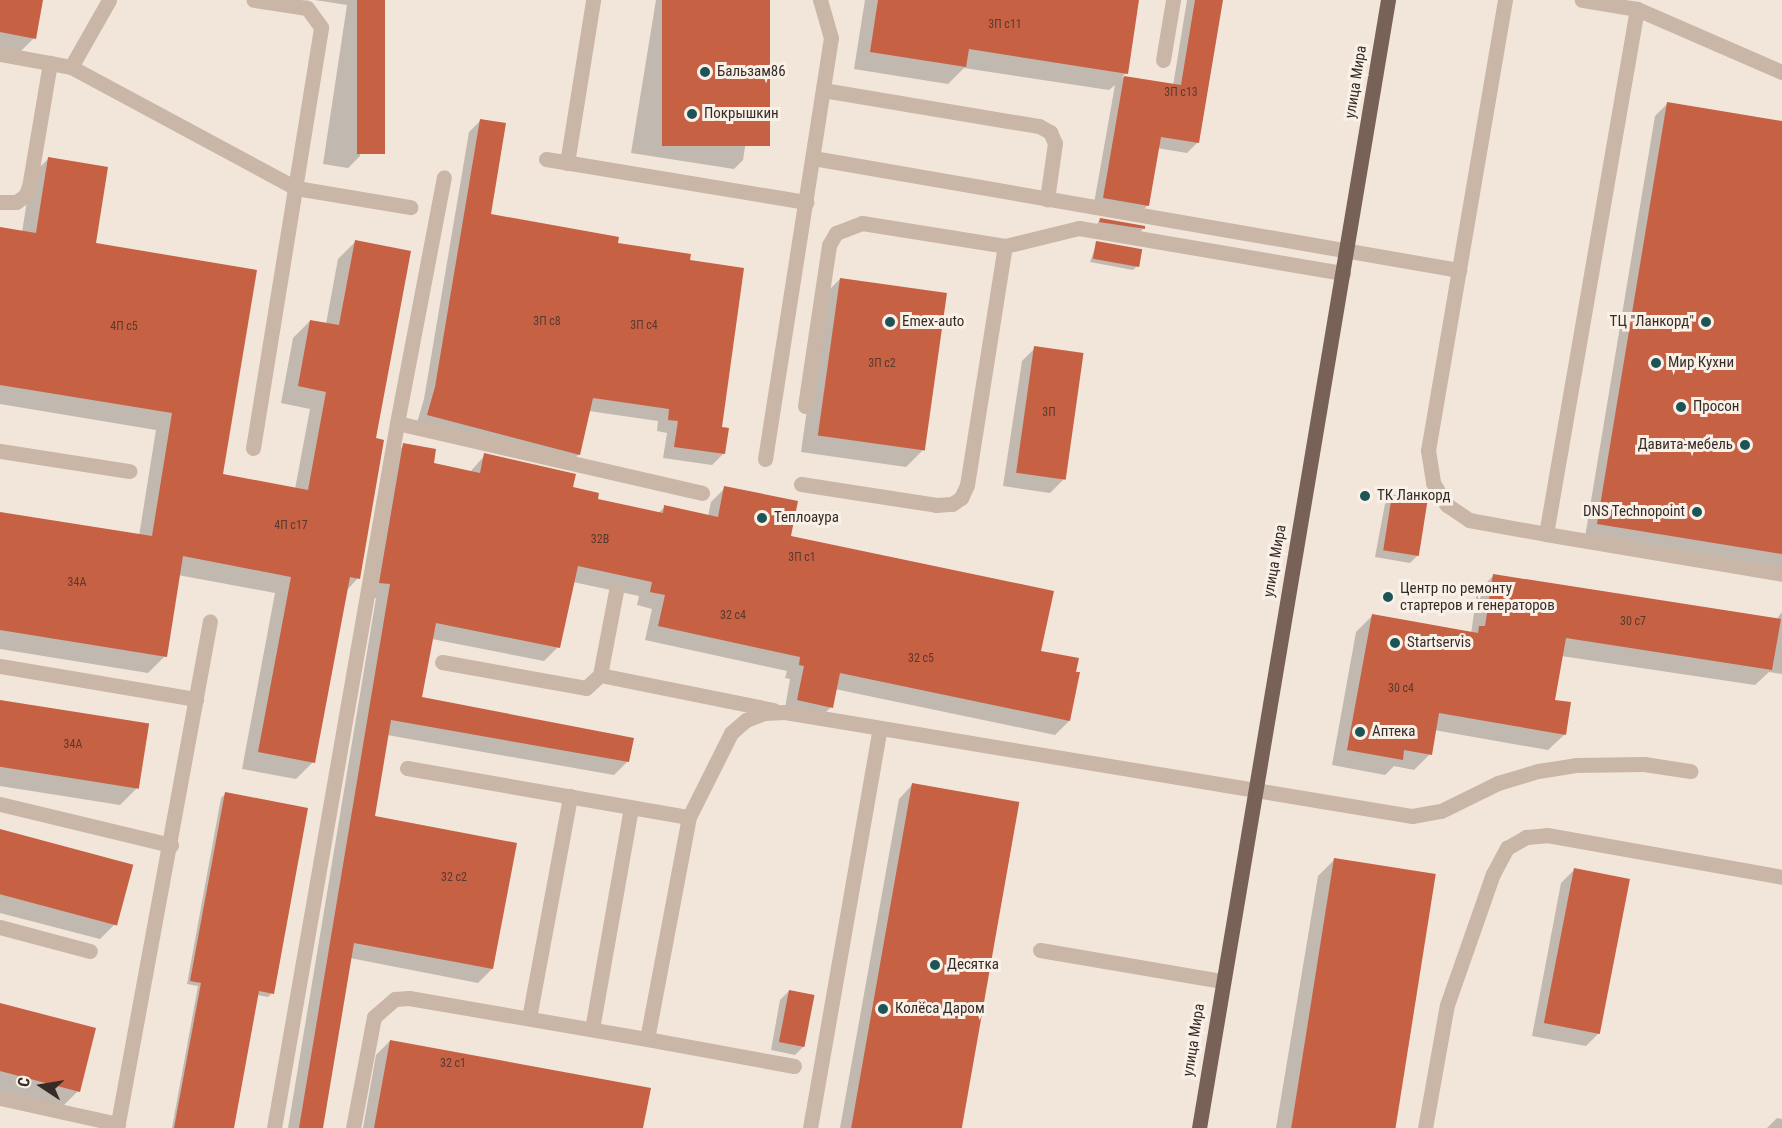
<!DOCTYPE html>
<html>
<head>
<meta charset="utf-8">
<style>
	body { margin:0 }
	#map { position:relative; width:1782px; height:1128px; overflow:hidden; background:#f2e6db; font-family:"Roboto Condensed",sans-serif }
	div>[style] { position:absolute }
	[style*='--x'] { left:calc(var(--x)*1px); top:calc(var(--y)*1px); width:calc(var(--w)*1px); rotate:calc(var(--a)*1deg) }
	.shadow>* { inset:0; background:#0003 }
	.building>* { inset:0; background:#c66144; transform-origin:0 0 }
	.minor>* { height:15px; margin:-7.5px; padding:0 7.5px; transform-origin:7.5px; border-radius:7.5px; background:#cab6a7 }
	.major>* { height:15px; margin:-7.5px; padding:0 7.5px; transform-origin:7.5px; border-radius:7.5px; background:#786258 }
	.dots>* { width:16px; height:16px; translate:-50% -50%; box-sizing:border-box; border:3px solid #f9f0e7; border-radius:50% }
	span { translate:-50% -50%; white-space:nowrap; text-align:center; line-height:1.15; -webkit-text-stroke:6px #f9f0e7; paint-order:stroke }
	.number-label { font-size:12px; color:#5a392e }
	.number-label span { -webkit-text-stroke-width:0 }
	.poi-label { font-size:15px; color:#362c27 }
	.left { translate:0 -50%; text-align:left }
	.right { translate:-100% -50%; text-align:right }
	.street-label { font-size:15px; color:#362c27 }
	.north { position:absolute; left:12px; top:1056px; width:60px; height:60px; -webkit-text-stroke:4px #f9f0e7; paint-order:stroke; rotate:282deg; font-size:16px; font-weight:700; line-height:24px; text-align:center; color:#362c27 }
	.north::after { content:''; display:block; margin:auto; width:21px; height:27px; background:#362c27; clip-path:polygon(50% 0,100% 100%,50% 72%,0 100%) }
</style>
</head>
<body>
<div id="map">
	<div class="shadow">
		<div style="clip-path:polygon(0 0,42px 0,34px 38px,17px 55px,0 52px)"></div>
		<div style="clip-path:polygon(315px 0,384px 0,360px 156px,348px 168px,323px 164px,347px 5px)"></div>
		<div style="clip-path:polygon(656px 0,768px 0,743px 160px,734px 169px,631px 153px)"></div>
		<div style="clip-path:polygon(865px 0,1138px 0,1126px 73px,1122px 77px,1173px 86px,1187px 0,1222px 0,1198px 142px,1187px 153px,1157px 148px,1147px 206px,1136px 217px,1093px 209px,1115px 85px,1109px 90px,964px 68px,948px 84px,854px 69px)"></div>
		<div style="clip-path:polygon(1668px 103px,1782px 122px,1782px 569px,1585px 537px,1655px 116px)"></div>
		<div style="clip-path:polygon(481px 120px,489px 215px,616px 245px,724px 453px,712px 465px,663px 458px,667px 433px,657px 431px,658px 421px,589px 411px,579px 454px,567px 466px,416px 426px,424px 399px,469px 132px)"></div>
		<div style="clip-path:polygon(48px 159px,221px 475px,295px 489px,310px 409px,281px 403px,293px 338px,310px 321px,326px 324px,338px 259px,355px 242px,374px 439px,358px 578px,346px 591px,313px 762px,296px 779px,242px 769px,275px 593px,178px 575px,165px 656px,148px 673px,0 649px,0 513px,139px 536px,156px 430px,0 404px,0 228px,22px 232px,31px 176px)"></div>
		<div style="clip-path:polygon(1101px 219px,1143px 229px,1139px 233px,1096px 225px)"></div>
		<div style="clip-path:polygon(1097px 242px,1137px 266px,1133px 270px,1090px 262px)"></div>
		<div style="clip-path:polygon(840px 279px,923px 450px,906px 467px,801px 452px,823px 296px)"></div>
		<div style="clip-path:polygon(1035px 348px,1082px 355px,1063px 480px,1050px 493px,1003px 486px,1022px 361px)"></div>
		<div style="clip-path:polygon(404px 445px,432px 464px,470px 472px,485px 455px,596px 500px,658px 513px,665px 507px,708px 516px,711px 502px,725px 488px,789px 537px,1040px 652px,1079px 674px,1069px 721px,1055px 735px,835px 689px,831px 707px,817px 721px,784px 714px,790px 679px,785px 678px,787px 671px,645px 640px,652px 609px,637px 605px,639px 596px,573px 582px,558px 647px,544px 661px,432px 639px,420px 698px,628px 761px,614px 775px,387px 735px,373px 818px,492px 969px,478px 983px,350px 958px,322px 1128px,288px 1128px,376px 598px,366px 596px,390px 459px)"></div>
		<div style="clip-path:polygon(1392px 496px,1417px 556px,1410px 563px,1375px 557px,1385px 504px)"></div>
		<div style="clip-path:polygon(1493px 576px,1776px 620px,1782px 612px,1782px 674px,1769px 672px,1755px 685px,1561px 656px,1554px 701px,1564px 735px,1548px 750px,1434px 730px,1430px 754px,1414px 770px,1394px 766px,1385px 775px,1332px 765px,1356px 632px,1372px 616px,1471px 634px,1477px 592px)"></div>
		<div style="clip-path:polygon(0 701px,137px 788px,120px 805px,0 786px)"></div>
		<div style="clip-path:polygon(912px 785px,960px 1128px,840px 1128px,899px 799px)"></div>
		<div style="clip-path:polygon(225px 794px,272px 993px,268px 997px,257px 995px,233px 1128px,172px 1128px,198px 986px,187px 984px,221px 798px)"></div>
		<div style="clip-path:polygon(0 831px,117px 922px,100px 939px,0 913px)"></div>
		<div style="clip-path:polygon(1335px 859px,1393px 1128px,1276px 1128px,1318px 876px)"></div>
		<div style="clip-path:polygon(1574px 870px,1599px 1033px,1586px 1046px,1532px 1036px,1561px 883px)"></div>
		<div style="clip-path:polygon(789px 991px,804px 1046px,795px 1055px,771px 1050px,780px 1000px)"></div>
		<div style="clip-path:polygon(0 1005px,78px 1091px,61px 1108px,0 1092px)"></div>
		<div style="clip-path:polygon(390px 1041px,642px 1128px,363px 1128px,376px 1055px)"></div>
		<div style="clip-path:polygon(1777px 1118px,1782px 1119px,1782px 1128px,1767px 1128px)"></div>
	</div>
	<div class="building">
		<div style="clip-path:polygon(0 0,43px 0,36px 39px,0 32px)"></div>
		<div style="left:357px;top:0;width:28px;height:154px"></div>
		<div style="left:662px;top:0;width:108px;height:146px"></div>
		<div style="clip-path:polygon(878px 0,1139px 0,1128px 74px,969px 49px,966px 67px,870px 52px)"></div>
		<div style="clip-path:polygon(1195px 0,1223px 0,1199px 143px,1161px 137px,1149px 206px,1103px 198px,1124px 76px,1181px 85px)"></div>
		<div style="clip-path:polygon(1667px 102px,1782px 121px,1782px 554px,1597px 524px)"></div>
		<div style="clip-path:polygon(480px 119px,506px 123px,491px 214px,619px 237px,618px 243px,691px 254px,690px 260px,744px 268px,722px 427px,729px 428px,725px 454px,674px 447px,678px 421px,668px 420px,669px 409px,593px 398px,580px 455px,427px 415px,435px 387px)"></div>
		<div style="clip-path:polygon(48px 157px,108px 167px,96px 243px,257px 270px,223px 474px,308px 490px,326px 392px,298px 386px,310px 320px,339px 325px,355px 240px,411px 251px,376px 438px,384px 440px,360px 579px,350px 577px,315px 763px,258px 752px,291px 577px,183px 556px,167px 657px,0 630px,0 512px,152px 536px,172px 413px,0 385px,0 227px,36px 233px)"></div>
		<div style="clip-path:polygon(1100px 218px,1145px 226px,1145px 229px,1099px 222px)"></div>
		<div style="left:1096px;top:241px;width:47px;height:18px;rotate:10deg"></div>
		<div style="left:840px;top:278px;width:108px;height:159px;rotate:8deg"></div>
		<div style="left:1034px;top:346px;width:50px;height:128px;rotate:8deg"></div>
		<div style="clip-path:polygon(403px 443px,436px 449px,434px 463px,480px 473px,484px 453px,576px 474px,573px 487px,599px 493px,598px 499px,663px 513px,664px 505px,718px 517px,724px 486px,798px 501px,791px 536px,1054px 591px,1041px 651px,1079px 658px,1076px 672px,1080px 672px,1070px 721px,840px 673px,833px 708px,797px 700px,804px 666px,799px 665px,800px 657px,658px 626px,665px 595px,650px 592px,652px 582px,578px 566px,560px 648px,436px 623px,422px 697px,634px 738px,629px 762px,391px 720px,375px 816px,517px 843px,493px 969px,354px 943px,323px 1128px,299px 1128px,390px 584px,379px 583px)"></div>
		<div style="left:1392px;top:495px;width:36px;height:56px;rotate:9deg"></div>
		<div style="clip-path:polygon(1493px 574px,1781px 619px,1772px 670px,1566px 638px,1555px 700px,1571px 702px,1566px 735px,1439px 713px,1432px 755px,1404px 750px,1403px 760px,1347px 750px,1372px 614px,1478px 633px,1479px 626px,1485px 626px)"></div>
		<div style="left:0;top:700px;width:151px;height:66px;rotate:9deg"></div>
		<div style="left:912px;top:783px;width:109px;height:350px;rotate:10deg"></div>
		<div style="clip-path:polygon(225px 792px,308px 808px,274px 994px,259px 991px,234px 1128px,174px 1128px,201px 983px,190px 981px)"></div>
		<div style="left:0;top:829px;width:138px;height:63px;rotate:15deg"></div>
		<div style="left:1334px;top:858px;width:103px;height:274px;rotate:9deg"></div>
		<div style="left:1574px;top:868px;width:57px;height:158px;rotate:11deg"></div>
		<div style="left:789px;top:990px;width:26px;height:53px;rotate:11deg"></div>
		<div style="clip-path:polygon(0 1003px,96px 1028px,80px 1092px,0 1071px)"></div>
		<div style="clip-path:polygon(390px 1040px,651px 1088px,643px 1128px,374px 1128px)"></div>
	</div>
	<div class="minor">
		<div style="--x:1505;--y:0;--w:457;--a:99.7"></div>
		<div style="--x:1428;--y:450;--w:33;--a:81"></div>
		<div style="--x:1433;--y:483;--w:26;--a:58"></div>
		<div style="--x:1447;--y:505;--w:27;--a:34"></div>
		<div style="--x:1469;--y:520;--w:78;--a:10.3"></div>
		<div style="--x:1546;--y:534;--w:533;--a:-80.17"></div>
		<div style="--x:1637;--y:9;--w:56;--a:-170.7"></div>
		<div style="--x:1637;--y:9;--w:158;--a:23.5"></div>
		<div style="--x:0;--y:54;--w:72;--a:10.4"></div>
		<div style="--x:71;--y:67;--w:255;--a:28.3"></div>
		<div style="--x:296;--y:188;--w:116;--a:9.5"></div>
		<div style="--x:1163;--y:60;--w:61;--a:-80.5"></div>
		<div style="--x:71;--y:67;--w:77;--a:-60.4"></div>
		<div style="--x:823;--y:90;--w:219;--a:9.5"></div>
		<div style="--x:1039;--y:126;--w:13;--a:29"></div>
		<div style="--x:1050;--y:132;--w:12;--a:66"></div>
		<div style="--x:1055;--y:143;--w:57;--a:98.1"></div>
		<div style="--x:813;--y:158;--w:656;--a:9.84"></div>
		<div style="--x:546;--y:159;--w:264;--a:9.4"></div>
		<div style="--x:567;--y:163;--w:165;--a:-80.9"></div>
		<div style="--x:0;--y:202;--w:16;--a:0"></div>
		<div style="--x:16;--y:202;--w:11;--a:-34"></div>
		<div style="--x:25;--y:196;--w:10;--a:-66"></div>
		<div style="--x:29;--y:187;--w:126;--a:-80.4"></div>
		<div style="--x:805;--y:406;--w:163;--a:-81.5"></div>
		<div style="--x:829;--y:245;--w:14;--a:-60"></div>
		<div style="--x:836;--y:233;--w:28;--a:-21"></div>
		<div style="--x:862;--y:223;--w:145;--a:9.1"></div>
		<div style="--x:1005;--y:246;--w:76;--a:-13.7"></div>
		<div style="--x:1079;--y:228;--w:268;--a:9.7"></div>
		<div style="--x:397;--y:423;--w:313;--a:12.9"></div>
		<div style="--x:253;--y:448;--w:426;--a:-80.8"></div>
		<div style="--x:321;--y:27;--w:24;--a:-126"></div>
		<div style="--x:307;--y:8;--w:54;--a:-171.4"></div>
		<div style="--x:0;--y:451;--w:131;--a:8.8"></div>
		<div style="--x:765;--y:459;--w:426;--a:-81.1"></div>
		<div style="--x:831;--y:38;--w:40;--a:-106"></div>
		<div style="--x:801;--y:484;--w:137;--a:8.8"></div>
		<div style="--x:936;--y:505;--w:16;--a:-4"></div>
		<div style="--x:952;--y:504;--w:11;--a:-34"></div>
		<div style="--x:961;--y:498;--w:14;--a:-65"></div>
		<div style="--x:967;--y:485;--w:242;--a:-81"></div>
		<div style="--x:1546;--y:534;--w:239;--a:9.6"></div>
		<div style="--x:442;--y:662;--w:146;--a:10.2"></div>
		<div style="--x:586;--y:688;--w:19;--a:-43"></div>
		<div style="--x:600;--y:675;--w:86;--a:-79.2"></div>
		<div style="--x:0;--y:666;--w:199;--a:9.6"></div>
		<div style="--x:600;--y:675;--w:177;--a:11.4"></div>
		<div style="--x:407;--y:768;--w:286;--a:9.9"></div>
		<div style="--x:0;--y:804;--w:176;--a:13.5"></div>
		<div style="--x:0;--y:927;--w:93;--a:14.9"></div>
		<div style="--x:1040;--y:950;--w:185;--a:9.7"></div>
		<div style="--x:529;--y:1018;--w:226;--a:-79.5"></div>
		<div style="--x:592;--y:1029;--w:225;--a:-80"></div>
		<div style="--x:794;--y:1066;--w:149;--a:-169.6"></div>
		<div style="--x:647;--y:1039;--w:226;--a:-79.3"></div>
		<div style="--x:689;--y:817;--w:94;--a:-63.4"></div>
		<div style="--x:731;--y:733;--w:20;--a:-41"></div>
		<div style="--x:746;--y:720;--w:19;--a:-21"></div>
		<div style="--x:764;--y:713;--w:21;--a:-3"></div>
		<div style="--x:785;--y:712;--w:636;--a:9.42"></div>
		<div style="--x:1412;--y:816;--w:29;--a:-10"></div>
		<div style="--x:1441;--y:811;--w:64;--a:-26.2"></div>
		<div style="--x:1498;--y:783;--w:42;--a:-16.7"></div>
		<div style="--x:1538;--y:771;--w:38;--a:-9"></div>
		<div style="--x:1576;--y:765;--w:68;--a:-0.8"></div>
		<div style="--x:1644;--y:764;--w:47;--a:8.7"></div>
		<div style="--x:0;--y:1098;--w:121;--a:12.4"></div>
		<div style="--x:117;--y:1128;--w:515;--a:-79.61"></div>
		<div style="--x:274;--y:1128;--w:716;--a:-80.1"></div>
		<div style="--x:397;--y:423;--w:250;--a:-79.2"></div>
		<div style="--x:353;--y:1128;--w:113;--a:-79.3"></div>
		<div style="--x:374;--y:1017;--w:28;--a:-41"></div>
		<div style="--x:395;--y:999;--w:14;--a:-4"></div>
		<div style="--x:409;--y:998;--w:242;--a:9.8"></div>
		<div style="--x:810;--y:1128;--w:406;--a:-80.1"></div>
		<div style="--x:1425;--y:1128;--w:125;--a:-79.9"></div>
		<div style="--x:1447;--y:1005;--w:139;--a:-70.7"></div>
		<div style="--x:1493;--y:874;--w:30;--a:-62"></div>
		<div style="--x:1507;--y:848;--w:22;--a:-30"></div>
		<div style="--x:1526;--y:837;--w:21;--a:-5"></div>
		<div style="--x:1547;--y:835;--w:239;--a:10.1"></div>
	</div>
	<div class="major">
		<div style="--x:1199;--y:1128;--w:1144;--a:-80.49"></div>
	</div>
	<div class="dots">
		<div style="left:705px;top:72px;background:#1d5557"></div>
		<div style="left:692px;top:114px;background:#1d5557"></div>
		<div style="left:890px;top:322px;background:#1d5557"></div>
		<div style="left:1706px;top:322px;background:#1d5557"></div>
		<div style="left:1656px;top:363px;background:#1d5557"></div>
		<div style="left:1681px;top:407px;background:#1d5557"></div>
		<div style="left:1745px;top:445px;background:#1d5557"></div>
		<div style="left:1365px;top:496px;background:#1d5557"></div>
		<div style="left:1697px;top:512px;background:#1d5557"></div>
		<div style="left:762px;top:518px;background:#1d5557"></div>
		<div style="left:1388px;top:597px;background:#1d5557"></div>
		<div style="left:1395px;top:643px;background:#1d5557"></div>
		<div style="left:1360px;top:732px;background:#1d5557"></div>
		<div style="left:935px;top:965px;background:#1d5557"></div>
		<div style="left:883px;top:1009px;background:#1d5557"></div>
	</div>
	<div class="number-label">
		<span style="left:1005px;top:25px">3П с11</span>
		<span style="left:1181px;top:93px">3П с13</span>
		<span style="left:547px;top:322px">3П с8</span>
		<span style="left:644px;top:326px">3П с4</span>
		<span style="left:124px;top:327px">4П с5</span>
		<span style="left:882px;top:364px">3П с2</span>
		<span style="left:1049px;top:413px">3П</span>
		<span style="left:291px;top:526px">4П с17</span>
		<span style="left:600px;top:540px">32В</span>
		<span style="left:802px;top:558px">3П с1</span>
		<span style="left:77px;top:583px">34А</span>
		<span style="left:733px;top:616px">32 с4</span>
		<span style="left:1633px;top:622px">30 с7</span>
		<span style="left:921px;top:659px">32 с5</span>
		<span style="left:1401px;top:689px">30 с4</span>
		<span style="left:73px;top:745px">34А</span>
		<span style="left:454px;top:878px">32 с2</span>
		<span style="left:453px;top:1064px">32 с1</span>
	</div>
	<div class="poi-label">
		<span class="left" style="left:717px;top:72px">Бальзам86</span>
		<span class="left" style="left:704px;top:114px">Покрышкин</span>
		<span class="left" style="left:902px;top:322px">Emex-auto</span>
		<span class="right" style="left:1694px;top:322px">ТЦ "Ланкорд"</span>
		<span class="left" style="left:1668px;top:363px">Мир Кухни</span>
		<span class="left" style="left:1693px;top:407px">Просон</span>
		<span class="right" style="left:1733px;top:445px">Давита-мебель</span>
		<span class="left" style="left:1377px;top:496px">ТК Ланкорд</span>
		<span class="right" style="left:1685px;top:512px">DNS Technopoint</span>
		<span class="left" style="left:774px;top:518px">Теплоаура</span>
		<span class="left" style="left:1400px;top:597px">Центр по ремонту<br>стартеров и генераторов</span>
		<span class="left" style="left:1407px;top:643px">Startservis</span>
		<span class="left" style="left:1372px;top:732px">Аптека</span>
		<span class="left" style="left:947px;top:965px">Десятка</span>
		<span class="left" style="left:895px;top:1009px">Колёса Даром</span>
	</div>
	<div class="street-label">
		<span style="left:1356px;top:82px;rotate:-81deg">улица Мира</span>
		<span style="left:1275px;top:561px;rotate:-80deg">улица Мира</span>
		<span style="left:1194px;top:1040px;rotate:-81deg">улица Мира</span>
	</div>
	<div class="north">С</div>
</div>
</body>
</html>
